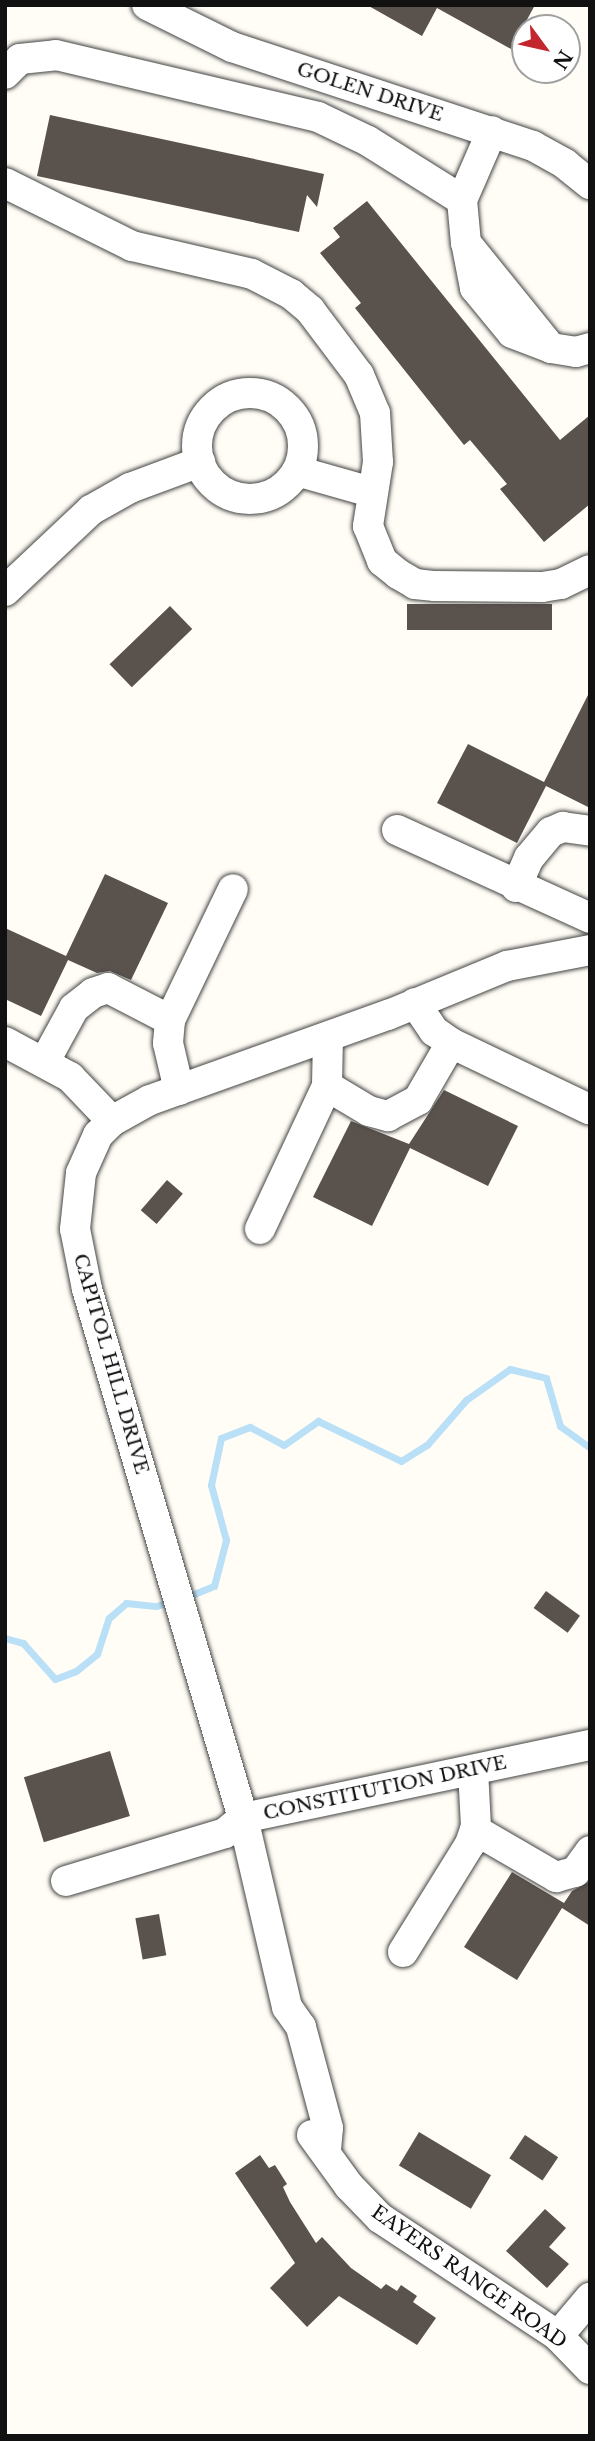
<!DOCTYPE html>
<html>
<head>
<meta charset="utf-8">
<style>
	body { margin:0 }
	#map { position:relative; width:595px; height:2441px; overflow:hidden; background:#fffdf5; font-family:"Libre Baskerville",serif }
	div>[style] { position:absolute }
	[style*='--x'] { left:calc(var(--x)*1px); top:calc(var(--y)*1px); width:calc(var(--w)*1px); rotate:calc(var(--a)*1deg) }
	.stream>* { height:7px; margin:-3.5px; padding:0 3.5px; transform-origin:3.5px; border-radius:3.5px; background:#b9e0f7 }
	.building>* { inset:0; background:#5a524d; transform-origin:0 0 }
	.roads { filter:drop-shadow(0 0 2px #444) drop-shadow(0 0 2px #444) }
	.minor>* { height:30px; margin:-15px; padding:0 15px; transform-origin:15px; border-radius:15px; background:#fff }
	.minor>.ring { margin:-15px; padding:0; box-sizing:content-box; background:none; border:30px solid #fff; border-radius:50% }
	span { translate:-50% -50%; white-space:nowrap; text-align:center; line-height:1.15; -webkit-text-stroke:7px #fff; paint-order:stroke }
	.street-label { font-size:19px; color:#111 }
	.frame { position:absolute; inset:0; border:7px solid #111; pointer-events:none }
	.north { position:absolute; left:511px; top:14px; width:70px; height:70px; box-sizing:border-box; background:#fff; border:2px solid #a0a0a0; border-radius:50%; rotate:123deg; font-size:19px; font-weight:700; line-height:28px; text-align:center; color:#111 }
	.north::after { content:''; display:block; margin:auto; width:24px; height:32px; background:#c4262e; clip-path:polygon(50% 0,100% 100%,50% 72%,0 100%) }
</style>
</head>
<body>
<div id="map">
	<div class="stream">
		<div style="--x:184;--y:1598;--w:32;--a:-22"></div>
		<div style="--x:214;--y:1586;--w:48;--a:-75.4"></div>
		<div style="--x:226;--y:1540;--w:57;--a:-105.3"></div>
		<div style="--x:211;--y:1485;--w:48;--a:-78"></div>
		<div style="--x:221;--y:1438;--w:31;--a:-21"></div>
		<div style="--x:250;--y:1427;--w:38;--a:28"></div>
		<div style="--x:284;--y:1445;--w:42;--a:-35.2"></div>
		<div style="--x:318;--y:1421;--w:92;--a:25.7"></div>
		<div style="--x:401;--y:1461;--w:31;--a:-32"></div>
		<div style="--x:427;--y:1445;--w:60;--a:-49.1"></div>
		<div style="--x:466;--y:1400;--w:54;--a:-35.2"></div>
		<div style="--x:510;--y:1369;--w:37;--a:14"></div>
		<div style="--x:546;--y:1378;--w:50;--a:73.7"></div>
		<div style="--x:560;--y:1426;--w:37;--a:36"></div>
		<div style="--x:5;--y:1638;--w:19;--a:16"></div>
		<div style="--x:23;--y:1643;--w:48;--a:48.4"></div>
		<div style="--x:55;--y:1679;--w:22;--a:-21"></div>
		<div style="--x:76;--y:1671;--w:27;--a:-39"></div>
		<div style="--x:97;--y:1654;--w:38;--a:-72"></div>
		<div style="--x:109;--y:1618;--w:23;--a:-41"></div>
		<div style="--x:126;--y:1603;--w:30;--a:6"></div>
		<div style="--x:156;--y:1606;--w:18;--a:-16"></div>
	</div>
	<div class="building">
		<div style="clip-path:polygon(367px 5px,535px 5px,511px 49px,437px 8px,422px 36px)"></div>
		<div style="clip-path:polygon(50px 115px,324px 174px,317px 207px,307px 195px,299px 232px,37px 176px)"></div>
		<div style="clip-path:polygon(367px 201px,560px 440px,590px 415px,590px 504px,544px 542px,500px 489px,507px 484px,470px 440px,464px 445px,355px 308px,361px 303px,320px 253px,340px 237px,333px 228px)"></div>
		<div style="left:407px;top:604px;width:145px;height:26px"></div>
		<div style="left:170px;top:606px;width:32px;height:84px;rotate:46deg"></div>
		<div style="clip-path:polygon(590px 691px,590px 808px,546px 786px,517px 843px,437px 803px,468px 744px,544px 782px)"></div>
		<div style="clip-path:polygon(105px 874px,168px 903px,131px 980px,110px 971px,97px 973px,68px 960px,41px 1016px,5px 999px,5px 928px,66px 956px)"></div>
		<div style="clip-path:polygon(444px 1090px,518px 1126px,488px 1186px,410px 1148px,372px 1226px,313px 1197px,351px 1121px,409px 1144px)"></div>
		<div style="left:167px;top:1180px;width:21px;height:40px;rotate:41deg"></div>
		<div style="left:546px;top:1591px;width:42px;height:21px;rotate:36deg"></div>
		<div style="left:110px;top:1751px;width:68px;height:90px;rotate:73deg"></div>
		<div style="clip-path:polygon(512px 1872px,564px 1903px,572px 1891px,590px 1881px,590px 1926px,562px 1908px,517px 1980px,464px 1947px)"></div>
		<div style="left:159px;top:1914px;width:42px;height:24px;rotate:80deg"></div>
		<div style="left:419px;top:2132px;width:84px;height:39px;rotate:31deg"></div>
		<div style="left:525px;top:2135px;width:40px;height:28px;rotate:34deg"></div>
		<div style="clip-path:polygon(260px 2155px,269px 2168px,275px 2165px,287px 2184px,283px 2187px,290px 2202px,316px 2243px,322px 2237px,351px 2268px,381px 2289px,386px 2284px,397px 2291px,401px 2285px,417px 2296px,413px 2302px,436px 2318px,417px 2345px,339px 2296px,307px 2327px,270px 2288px,295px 2263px,235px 2173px)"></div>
		<div style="clip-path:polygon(545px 2209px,566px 2228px,549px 2247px,569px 2264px,547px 2288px,506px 2251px)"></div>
	</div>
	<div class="roads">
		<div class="minor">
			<div style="--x:147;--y:5;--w:95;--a:26.3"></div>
			<div style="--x:232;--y:47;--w:317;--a:18.2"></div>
			<div style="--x:533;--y:146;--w:37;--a:29"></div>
			<div style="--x:565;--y:164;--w:32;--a:39"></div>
			<div style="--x:5;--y:74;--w:21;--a:-45"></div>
			<div style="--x:20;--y:59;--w:36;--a:-6"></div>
			<div style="--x:56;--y:55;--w:269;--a:13.3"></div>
			<div style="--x:318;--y:117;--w:55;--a:25.6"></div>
			<div style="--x:368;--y:141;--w:111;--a:32.1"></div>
			<div style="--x:462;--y:200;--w:75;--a:-66.5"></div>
			<div style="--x:5;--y:183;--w:142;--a:26.4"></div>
			<div style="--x:132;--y:246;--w:123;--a:13.1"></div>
			<div style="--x:252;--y:274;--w:44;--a:27.1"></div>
			<div style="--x:291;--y:294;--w:25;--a:40"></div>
			<div style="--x:310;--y:310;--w:81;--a:53"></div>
			<div style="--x:359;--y:375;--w:41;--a:67.2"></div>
			<div style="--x:375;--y:413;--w:49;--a:86.5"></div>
			<div style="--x:378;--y:462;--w:65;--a:98.9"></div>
			<div style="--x:368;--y:526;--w:38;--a:68"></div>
			<div style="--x:382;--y:561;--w:21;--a:39"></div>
			<div style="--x:398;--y:574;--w:20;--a:30"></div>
			<div style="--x:415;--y:584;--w:20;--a:6"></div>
			<div style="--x:435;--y:586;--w:107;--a:0.5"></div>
			<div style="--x:542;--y:587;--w:19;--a:-9"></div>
			<div style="--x:561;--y:584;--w:32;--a:-26"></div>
			<div style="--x:462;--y:200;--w:43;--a:84.7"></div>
			<div style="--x:466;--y:243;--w:135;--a:51"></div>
			<div style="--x:551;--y:348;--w:25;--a:9"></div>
			<div style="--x:576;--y:352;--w:15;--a:-16"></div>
			<div style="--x:467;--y:247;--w:42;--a:79"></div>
			<div style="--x:475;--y:288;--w:58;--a:50.6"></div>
			<div style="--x:512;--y:333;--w:42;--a:21"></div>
			<div class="ring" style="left:197px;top:393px;width:76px;height:76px"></div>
			<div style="--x:297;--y:471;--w:77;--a:15.8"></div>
			<div style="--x:5;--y:591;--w:118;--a:-43.3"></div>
			<div style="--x:91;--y:510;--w:45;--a:-29.4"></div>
			<div style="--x:130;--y:488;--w:75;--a:-20.4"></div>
			<div style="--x:397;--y:830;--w:212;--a:24.5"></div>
			<div style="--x:516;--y:887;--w:32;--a:-66"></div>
			<div style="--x:529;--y:858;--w:34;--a:-50"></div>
			<div style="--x:551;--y:832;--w:13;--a:-23"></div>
			<div style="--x:563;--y:827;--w:27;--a:8"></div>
			<div style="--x:415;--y:1003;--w:34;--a:56"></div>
			<div style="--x:434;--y:1031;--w:21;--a:35"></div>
			<div style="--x:451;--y:1043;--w:153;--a:25.6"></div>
			<div style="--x:328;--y:1037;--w:49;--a:91.2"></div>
			<div style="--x:327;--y:1086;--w:49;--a:30.8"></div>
			<div style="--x:369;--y:1111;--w:20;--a:15"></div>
			<div style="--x:388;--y:1116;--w:34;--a:-28"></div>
			<div style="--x:418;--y:1100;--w:66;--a:-59.9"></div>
			<div style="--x:5;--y:1042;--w:74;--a:28.3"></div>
			<div style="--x:70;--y:1077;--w:61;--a:46.3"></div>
			<div style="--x:45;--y:1061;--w:60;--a:-61.3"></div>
			<div style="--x:74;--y:1008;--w:24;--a:-38"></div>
			<div style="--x:93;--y:993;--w:16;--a:-18"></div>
			<div style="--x:108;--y:988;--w:70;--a:27.3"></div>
			<div style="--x:179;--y:1090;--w:48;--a:-103.2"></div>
			<div style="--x:168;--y:1043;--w:23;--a:-85"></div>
			<div style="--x:170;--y:1020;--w:145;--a:-64.3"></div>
			<div style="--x:260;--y:1229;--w:158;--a:-64.9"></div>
			<div style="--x:475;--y:1830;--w:94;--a:30.1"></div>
			<div style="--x:556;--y:1877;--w:20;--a:-15"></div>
			<div style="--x:575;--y:1872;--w:26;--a:-54"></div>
			<div style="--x:66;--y:1881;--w:166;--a:-16.8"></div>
			<div style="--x:225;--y:1833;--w:23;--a:-40"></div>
			<div style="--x:243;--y:1818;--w:355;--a:-11.9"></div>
			<div style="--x:403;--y:1952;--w:127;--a:-58.2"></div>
			<div style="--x:470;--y:1844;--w:18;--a:-71"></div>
			<div style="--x:476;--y:1827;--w:57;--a:-93"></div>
			<div style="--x:312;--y:2135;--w:63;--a:54"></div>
			<div style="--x:349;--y:2186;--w:45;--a:45.9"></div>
			<div style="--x:380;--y:2218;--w:214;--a:33.5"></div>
			<div style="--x:558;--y:2336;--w:46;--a:45.9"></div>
			<div style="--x:326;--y:2150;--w:22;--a:-85"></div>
			<div style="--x:328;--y:2128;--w:105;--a:-105"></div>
			<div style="--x:301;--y:2027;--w:24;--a:-125"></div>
			<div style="--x:287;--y:2007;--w:194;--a:-103.1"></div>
			<div style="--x:243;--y:1818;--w:552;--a:-106.43"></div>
			<div style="--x:87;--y:1289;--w:61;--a:-101.3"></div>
			<div style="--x:75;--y:1229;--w:56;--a:-83.9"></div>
			<div style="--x:81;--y:1173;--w:42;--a:-65.9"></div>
			<div style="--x:98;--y:1135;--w:20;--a:-45"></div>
			<div style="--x:112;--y:1121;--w:43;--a:-28.9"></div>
			<div style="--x:150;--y:1100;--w:253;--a:-19.7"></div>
			<div style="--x:388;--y:1015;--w:129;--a:-22.4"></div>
			<div style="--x:507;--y:966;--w:85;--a:-10.9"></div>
			<div style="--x:558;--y:2336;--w:50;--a:-49.9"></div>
		</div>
	</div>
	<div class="street-label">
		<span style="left:370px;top:92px;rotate:18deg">GOLEN DRIVE</span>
		<span style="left:111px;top:1364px;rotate:74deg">CAPITOL HILL DRIVE</span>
		<span style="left:385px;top:1788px;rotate:-12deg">CONSTITUTION DRIVE</span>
		<span style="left:469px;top:2277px;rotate:35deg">EAYERS RANGE ROAD</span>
	</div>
	<div class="frame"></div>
	<div class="north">N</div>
</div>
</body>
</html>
